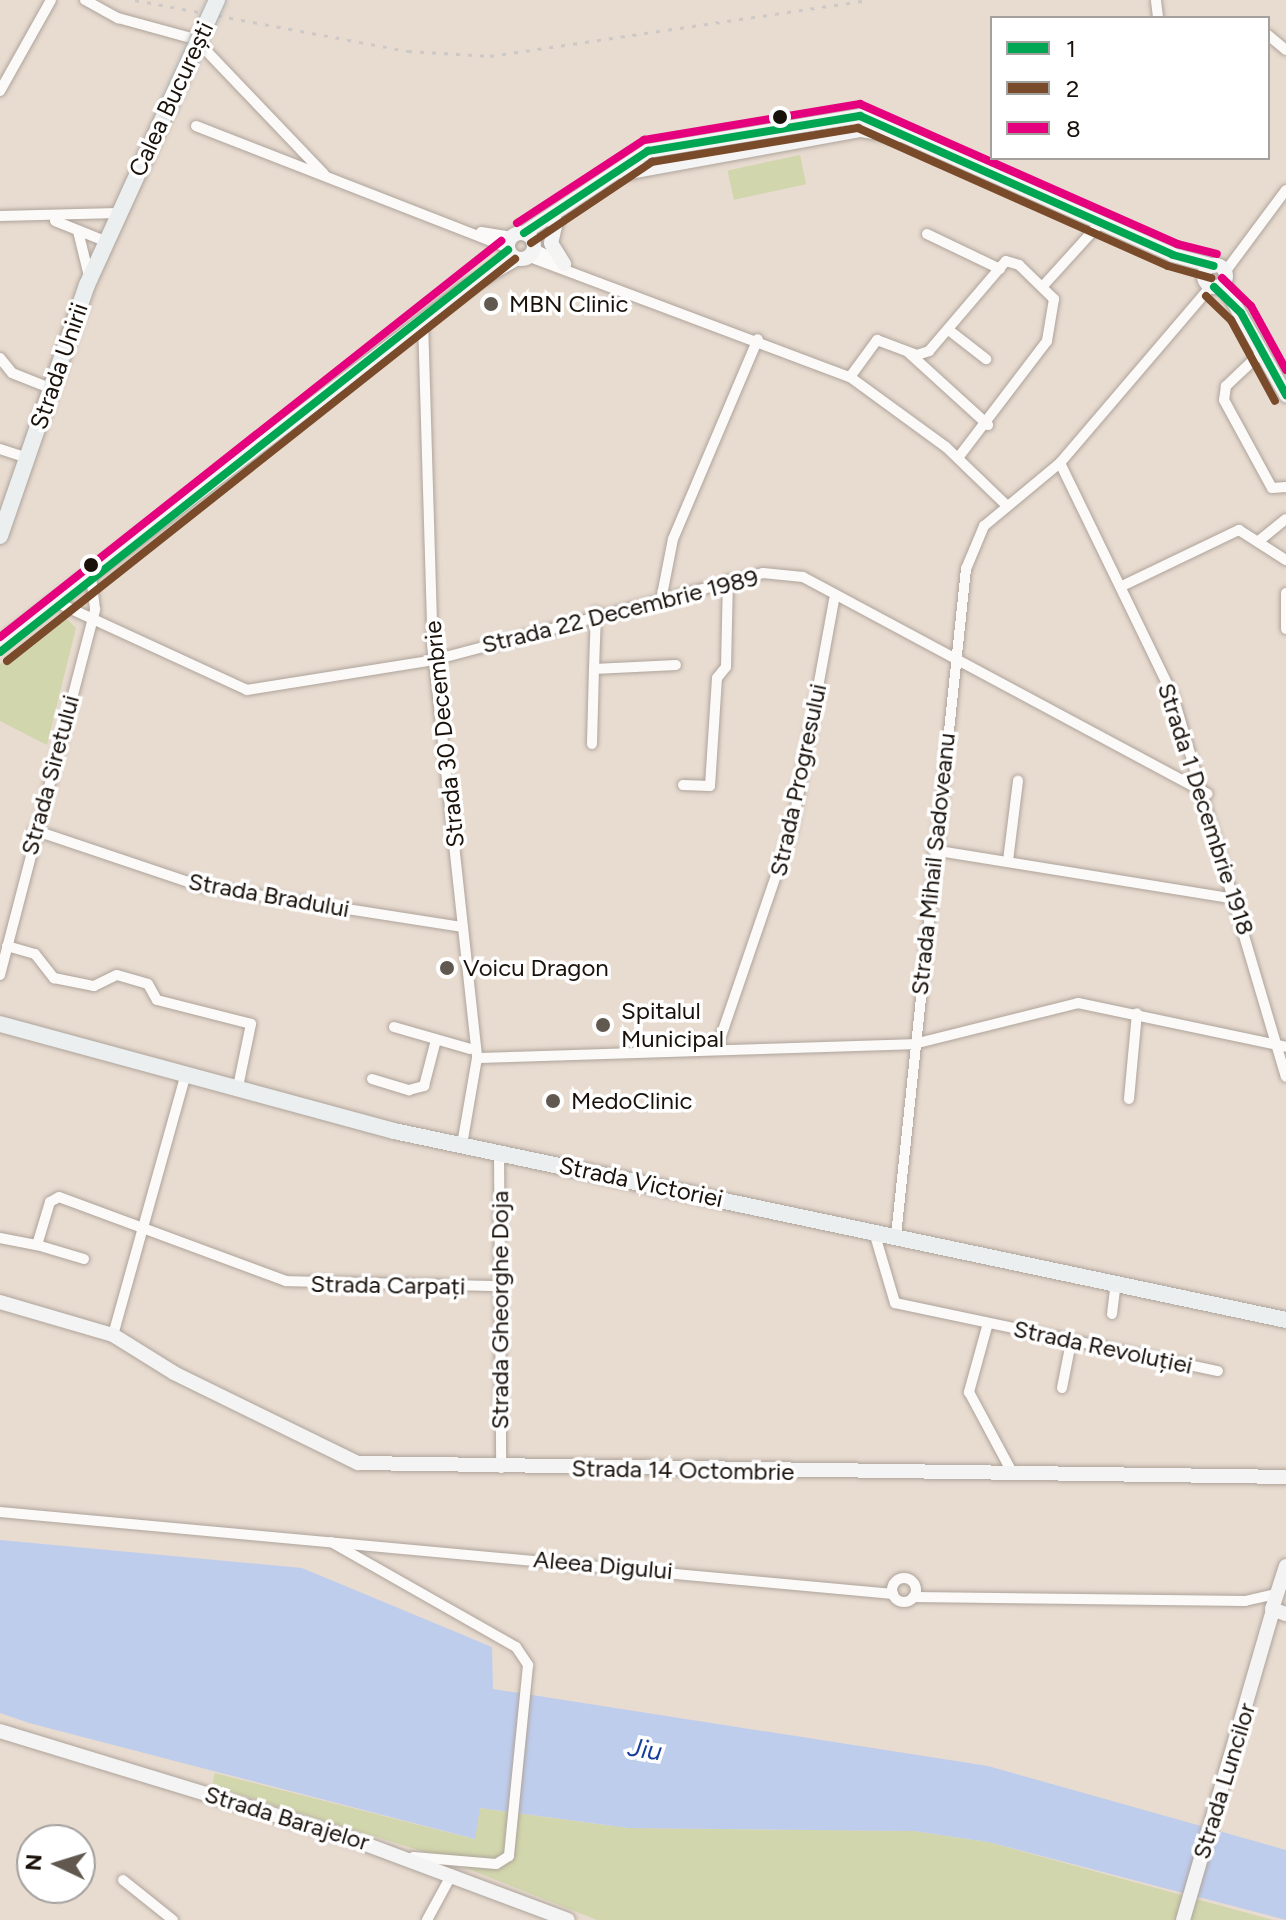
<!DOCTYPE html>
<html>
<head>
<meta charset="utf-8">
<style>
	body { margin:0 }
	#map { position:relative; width:1286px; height:1920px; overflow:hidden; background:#e8dbd0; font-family:Figtree,sans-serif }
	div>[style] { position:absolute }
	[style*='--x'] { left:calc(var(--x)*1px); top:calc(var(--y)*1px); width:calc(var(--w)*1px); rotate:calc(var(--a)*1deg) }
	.green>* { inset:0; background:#d1d6ac; transform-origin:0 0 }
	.water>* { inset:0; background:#bfcded }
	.roads { filter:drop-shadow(0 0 2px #aea49b) drop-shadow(0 0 2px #aea49b) }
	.street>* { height:10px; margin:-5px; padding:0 5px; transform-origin:5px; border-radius:5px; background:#fcfaf8 }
	.street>.ring { margin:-5px; padding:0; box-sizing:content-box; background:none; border:10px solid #fcfaf8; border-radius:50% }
	.secondary>* { height:14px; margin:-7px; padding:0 7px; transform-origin:7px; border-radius:7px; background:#f4f4f4 }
	.secondary>.ring { margin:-7px; padding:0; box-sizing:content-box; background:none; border:14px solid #f4f4f4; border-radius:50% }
	.primary>* { height:16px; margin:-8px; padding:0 8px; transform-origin:8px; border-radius:8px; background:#ebefef }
	.rail>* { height:3px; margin-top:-1.5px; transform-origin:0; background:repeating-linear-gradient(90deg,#cdc9c7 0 4px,transparent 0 12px) }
	.bridges { filter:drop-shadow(0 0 2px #aaaead) drop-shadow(0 0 2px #aaaead) }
	.primary-bridge>* { height:16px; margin:-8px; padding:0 8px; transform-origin:8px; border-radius:8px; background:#ebefef }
	.bus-1>* { height:8px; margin:-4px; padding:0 4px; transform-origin:4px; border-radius:4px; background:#00a651 }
	.bus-2>* { height:8px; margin:-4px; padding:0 4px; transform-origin:4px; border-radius:4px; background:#7a4b2a }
	.bus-3>* { height:8px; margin:-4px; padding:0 4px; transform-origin:4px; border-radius:4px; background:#e5007d }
	.dots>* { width:22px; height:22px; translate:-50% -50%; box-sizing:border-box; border:4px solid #fff; border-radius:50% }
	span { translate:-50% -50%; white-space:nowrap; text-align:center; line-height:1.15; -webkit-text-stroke:7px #fff; paint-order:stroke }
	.street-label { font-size:24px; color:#19110a }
	.poi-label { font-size:24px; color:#19110a }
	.left { translate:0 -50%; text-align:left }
	.water-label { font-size:26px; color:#153e9a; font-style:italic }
	.legend { position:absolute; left:990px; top:16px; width:280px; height:144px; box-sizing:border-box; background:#fff; border:2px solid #a3a09d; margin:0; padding:10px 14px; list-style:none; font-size:24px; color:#19110a }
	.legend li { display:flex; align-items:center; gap:16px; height:40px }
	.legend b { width:40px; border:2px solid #a3a09d }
	.north { position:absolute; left:16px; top:1824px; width:80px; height:80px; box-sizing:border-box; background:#fff; border:2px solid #a3a09d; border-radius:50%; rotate:274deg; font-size:22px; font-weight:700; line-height:32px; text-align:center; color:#19110a }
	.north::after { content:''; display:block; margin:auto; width:28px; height:36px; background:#61584f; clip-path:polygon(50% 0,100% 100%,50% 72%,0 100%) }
</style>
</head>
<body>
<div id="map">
	<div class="green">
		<div style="left:800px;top:155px;width:30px;height:74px;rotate:78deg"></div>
		<div style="clip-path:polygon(67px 619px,76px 628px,47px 745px,0 721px,0 664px)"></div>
		<div style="clip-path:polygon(215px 1773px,474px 1839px,479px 1808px,628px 1828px,914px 1831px,988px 1842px,1273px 1920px,597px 1920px,428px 1853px,212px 1786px)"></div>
	</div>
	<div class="water">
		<div style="clip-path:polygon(0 1540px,302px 1568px,492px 1647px,493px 1689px,988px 1766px,1286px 1850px,1286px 1920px,988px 1842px,914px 1831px,628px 1828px,480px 1808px,475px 1839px,29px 1723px,0 1713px)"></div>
	</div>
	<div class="roads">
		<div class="street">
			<div style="--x:85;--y:0;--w:38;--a:29"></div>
			<div style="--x:118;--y:18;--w:80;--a:15.3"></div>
			<div style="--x:195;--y:39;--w:187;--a:46.3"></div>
			<div style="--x:1156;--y:1;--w:17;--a:83"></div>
			<div style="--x:1268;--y:35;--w:23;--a:40"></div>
			<div style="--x:0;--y:91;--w:104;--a:-60.7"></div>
			<div style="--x:196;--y:126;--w:334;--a:21.3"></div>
			<div style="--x:0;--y:216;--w:118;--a:-1.5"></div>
			<div style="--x:55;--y:221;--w:54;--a:21.8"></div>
			<div style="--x:78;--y:231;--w:42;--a:76.3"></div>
			<div style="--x:481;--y:232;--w:30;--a:9"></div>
			<div style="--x:927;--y:234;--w:81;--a:25.6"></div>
			<div style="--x:534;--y:249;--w:33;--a:25"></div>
			<div style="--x:530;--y:257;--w:342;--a:20.6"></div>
			<div style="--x:850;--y:377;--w:119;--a:36.1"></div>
			<div style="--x:946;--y:447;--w:82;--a:44"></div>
			<div style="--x:1225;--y:272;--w:102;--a:-53.4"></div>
			<div style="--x:1043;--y:286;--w:86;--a:-47.8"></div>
			<div style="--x:423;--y:320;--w:331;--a:88.3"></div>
			<div style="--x:433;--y:651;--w:409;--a:83.8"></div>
			<div style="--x:477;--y:1058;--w:88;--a:99.8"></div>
			<div style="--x:950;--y:331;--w:46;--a:37.9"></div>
			<div style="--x:1262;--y:352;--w:50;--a:136.6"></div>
			<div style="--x:1226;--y:386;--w:14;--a:98"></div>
			<div style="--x:1224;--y:400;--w:100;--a:61.4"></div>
			<div style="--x:1272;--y:488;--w:14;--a:-4"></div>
			<div style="--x:909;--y:353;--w:107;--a:42.3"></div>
			<div style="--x:0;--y:358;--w:19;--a:51"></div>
			<div style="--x:12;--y:373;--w:43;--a:21.8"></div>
			<div style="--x:850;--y:377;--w:46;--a:-53.9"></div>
			<div style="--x:877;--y:340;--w:43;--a:20.6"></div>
			<div style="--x:917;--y:355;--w:13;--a:-18"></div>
			<div style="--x:929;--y:351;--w:118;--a:-49.5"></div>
			<div style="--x:1006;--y:261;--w:14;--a:17"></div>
			<div style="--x:1019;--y:265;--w:49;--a:44.2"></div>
			<div style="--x:1054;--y:299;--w:43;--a:99.5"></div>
			<div style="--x:1047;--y:341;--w:147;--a:127.3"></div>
			<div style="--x:0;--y:449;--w:28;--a:18"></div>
			<div style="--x:1060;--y:463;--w:259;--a:64.1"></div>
			<div style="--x:1173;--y:696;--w:397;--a:73.5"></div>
			<div style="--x:1260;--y:540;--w:33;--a:-39"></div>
			<div style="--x:1122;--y:586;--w:130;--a:-25.6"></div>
			<div style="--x:1239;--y:530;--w:56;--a:32.6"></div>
			<div style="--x:1286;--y:593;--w:36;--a:90"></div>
			<div style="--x:662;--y:595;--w:57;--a:-78.9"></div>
			<div style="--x:673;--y:539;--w:217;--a:-67"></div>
			<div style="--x:58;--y:603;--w:208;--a:24.7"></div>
			<div style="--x:247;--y:690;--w:189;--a:-9.1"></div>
			<div style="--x:434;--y:660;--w:340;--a:-14.8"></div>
			<div style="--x:763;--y:573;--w:40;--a:5.7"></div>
			<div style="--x:803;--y:577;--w:459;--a:28.2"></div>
			<div style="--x:596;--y:612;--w:57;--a:92"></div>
			<div style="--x:594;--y:669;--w:82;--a:-2.8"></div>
			<div style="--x:592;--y:744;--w:75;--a:-88.5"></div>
			<div style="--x:683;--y:785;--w:27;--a:2"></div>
			<div style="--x:710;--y:786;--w:108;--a:-86.3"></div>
			<div style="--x:717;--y:678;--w:14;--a:-51"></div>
			<div style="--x:726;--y:667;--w:87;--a:-88.7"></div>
			<div style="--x:34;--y:830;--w:175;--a:18.6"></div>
			<div style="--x:200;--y:886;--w:266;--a:8.9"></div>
			<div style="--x:933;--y:850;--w:307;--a:9.2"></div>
			<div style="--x:1008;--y:861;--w:81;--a:-82.9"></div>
			<div style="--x:7;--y:946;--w:29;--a:16"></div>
			<div style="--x:35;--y:954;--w:31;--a:52"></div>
			<div style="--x:54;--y:978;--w:41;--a:11.3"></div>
			<div style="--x:94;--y:986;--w:25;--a:-26"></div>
			<div style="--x:117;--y:975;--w:32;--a:16"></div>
			<div style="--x:148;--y:984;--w:18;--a:61"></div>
			<div style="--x:157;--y:1000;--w:97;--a:14.3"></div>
			<div style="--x:251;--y:1024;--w:64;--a:101.7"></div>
			<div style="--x:0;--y:975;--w:378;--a:-75.4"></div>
			<div style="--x:95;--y:609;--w:32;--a:-97"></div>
			<div style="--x:394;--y:1027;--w:79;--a:16.1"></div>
			<div style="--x:717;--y:1048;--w:231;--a:-71.1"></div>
			<div style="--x:792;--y:829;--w:233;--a:-79.6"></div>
			<div style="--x:477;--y:1058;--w:437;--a:-1.8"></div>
			<div style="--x:914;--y:1044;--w:169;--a:-14"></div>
			<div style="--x:1078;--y:1003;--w:213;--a:11.9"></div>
			<div style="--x:372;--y:1079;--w:39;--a:17"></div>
			<div style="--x:409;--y:1090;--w:16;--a:-15"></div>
			<div style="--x:424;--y:1086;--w:48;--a:-75.4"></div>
			<div style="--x:1129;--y:1099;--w:86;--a:-84.7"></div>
			<div style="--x:499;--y:1152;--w:316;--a:89.6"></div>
			<div style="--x:874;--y:1232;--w:74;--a:73.5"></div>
			<div style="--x:895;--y:1303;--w:330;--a:11.9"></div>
			<div style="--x:896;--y:1236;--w:671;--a:-84.01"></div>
			<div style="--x:966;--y:569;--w:47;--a:-67.3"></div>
			<div style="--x:984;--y:526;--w:99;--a:-39.7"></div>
			<div style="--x:1060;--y:463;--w:233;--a:-49.5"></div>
			<div style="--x:0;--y:1238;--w:38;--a:11"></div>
			<div style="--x:37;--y:1245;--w:45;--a:-73.2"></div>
			<div style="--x:50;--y:1202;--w:10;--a:-29"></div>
			<div style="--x:59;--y:1197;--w:242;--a:20.3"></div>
			<div style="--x:286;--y:1281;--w:211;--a:1.4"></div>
			<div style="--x:37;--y:1245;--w:49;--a:16.6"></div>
			<div style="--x:1112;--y:1314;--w:33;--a:-83"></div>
			<div style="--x:988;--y:1323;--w:72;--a:105.4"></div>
			<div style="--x:969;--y:1392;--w:93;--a:61.8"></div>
			<div style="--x:113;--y:1335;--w:272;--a:-74.4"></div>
			<div style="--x:1062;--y:1388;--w:47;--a:-78.9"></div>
			<div style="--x:0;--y:1512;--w:897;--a:5.25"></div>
			<div style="--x:331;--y:1542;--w:213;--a:29.6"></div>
			<div style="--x:516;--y:1647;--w:22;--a:56"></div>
			<div style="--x:528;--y:1665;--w:192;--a:95.7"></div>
			<div style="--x:509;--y:1856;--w:15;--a:148"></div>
			<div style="--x:496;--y:1864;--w:83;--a:-175.2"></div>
			<div class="ring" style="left:892px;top:1578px;width:14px;height:14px"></div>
			<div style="--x:913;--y:1597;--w:332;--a:0.7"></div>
			<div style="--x:1245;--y:1601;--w:32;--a:-13"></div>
			<div style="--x:123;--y:1880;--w:64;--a:38.7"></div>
			<div style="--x:427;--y:1920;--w:52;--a:-61.5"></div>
		</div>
		<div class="secondary">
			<div style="--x:624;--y:173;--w:241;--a:-10.3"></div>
			<div style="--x:861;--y:130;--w:37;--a:9"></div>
			<div style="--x:556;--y:222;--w:22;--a:103"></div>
			<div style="--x:551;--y:243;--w:25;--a:58"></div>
			<div class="ring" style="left:508px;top:233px;width:12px;height:12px"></div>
			<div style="--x:524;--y:233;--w:149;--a:-33.5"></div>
			<div style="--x:648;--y:151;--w:215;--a:-9.4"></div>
			<div style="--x:860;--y:116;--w:342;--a:23.9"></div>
			<div style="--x:1173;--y:255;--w:42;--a:15"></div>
			<div class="ring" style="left:1204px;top:265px;width:8px;height:8px"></div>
			<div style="--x:1223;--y:284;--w:128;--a:60.4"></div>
			<div style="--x:0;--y:644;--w:588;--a:-37.4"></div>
			<div style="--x:467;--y:287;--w:56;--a:-29.7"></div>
			<div style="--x:0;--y:1302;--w:118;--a:16.3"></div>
			<div style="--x:113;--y:1335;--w:72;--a:31.9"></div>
			<div style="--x:174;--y:1373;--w:205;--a:26.1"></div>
			<div style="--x:358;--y:1463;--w:928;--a:0.86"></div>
			<div style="--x:1286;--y:1566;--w:45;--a:108"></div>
			<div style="--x:1272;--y:1609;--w:15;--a:20"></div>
			<div style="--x:0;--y:1731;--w:357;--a:17"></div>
			<div style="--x:341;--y:1835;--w:242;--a:20.5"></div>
			<div style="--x:1183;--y:1920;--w:322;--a:-73.8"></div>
		</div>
		<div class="primary">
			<div style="--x:0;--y:536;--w:266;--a:-70.9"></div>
			<div style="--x:87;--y:285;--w:196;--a:-65.5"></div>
			<div style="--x:0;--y:1024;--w:408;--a:15.2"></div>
			<div style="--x:394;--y:1131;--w:912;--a:11.96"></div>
		</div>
	</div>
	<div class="rail">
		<div style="--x:135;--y:0;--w:278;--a:10.6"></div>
		<div style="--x:408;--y:51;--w:82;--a:3.5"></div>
		<div style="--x:490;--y:56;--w:383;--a:-8.4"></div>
	</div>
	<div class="bridges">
		<div class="primary-bridge">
			<div style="--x:168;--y:107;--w:118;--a:-65.4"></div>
		</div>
	</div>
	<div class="bus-1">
		<div style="--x:524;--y:233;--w:149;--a:-33.5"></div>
		<div style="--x:648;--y:151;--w:215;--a:-9.4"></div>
		<div style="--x:860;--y:116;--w:342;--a:23.9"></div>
		<div style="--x:1173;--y:255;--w:42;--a:15"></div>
		<div style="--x:1214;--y:287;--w:37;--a:44"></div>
		<div style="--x:1241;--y:313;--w:94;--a:61.2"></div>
		<div style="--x:0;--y:652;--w:648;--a:-38.36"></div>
	</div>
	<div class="bus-2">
		<div style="--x:531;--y:243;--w:146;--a:-33.8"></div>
		<div style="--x:652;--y:162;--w:209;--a:-9.4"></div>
		<div style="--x:858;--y:128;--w:339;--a:24"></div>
		<div style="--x:1168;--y:266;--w:45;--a:15.6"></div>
		<div style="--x:1206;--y:296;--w:35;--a:44"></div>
		<div style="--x:1231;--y:320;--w:92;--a:61.5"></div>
		<div style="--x:7;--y:661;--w:648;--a:-38.36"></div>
	</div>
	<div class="bus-3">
		<div style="--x:517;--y:223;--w:152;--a:-33.2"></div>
		<div style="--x:644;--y:140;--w:219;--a:-9.5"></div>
		<div style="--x:860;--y:104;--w:347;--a:23.8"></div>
		<div style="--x:1177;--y:244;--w:41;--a:14"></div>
		<div style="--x:1222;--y:278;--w:40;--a:44"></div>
		<div style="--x:1251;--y:306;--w:73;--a:61.3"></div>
		<div style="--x:0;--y:637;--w:639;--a:-38.32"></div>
	</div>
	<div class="dots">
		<div style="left:780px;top:117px;background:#19110a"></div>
		<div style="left:491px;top:304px;background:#61584f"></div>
		<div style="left:91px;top:565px;background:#19110a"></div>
		<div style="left:447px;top:968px;background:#61584f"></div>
		<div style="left:603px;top:1025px;background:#61584f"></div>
		<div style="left:553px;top:1101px;background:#61584f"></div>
	</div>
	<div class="street-label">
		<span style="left:171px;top:99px;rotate:-65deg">Calea București</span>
		<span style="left:59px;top:366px;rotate:-71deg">Strada Unirii</span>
		<span style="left:620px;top:611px;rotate:-14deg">Strada 22 Decembrie 1989</span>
		<span style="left:444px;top:734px;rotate:-96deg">Strada 30 Decembrie</span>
		<span style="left:50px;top:775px;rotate:-75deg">Strada Siretului</span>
		<span style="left:798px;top:780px;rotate:-78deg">Strada Progresului</span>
		<span style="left:1206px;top:809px;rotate:72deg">Strada 1 Decembrie 1918</span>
		<span style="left:933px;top:864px;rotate:-84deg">Strada Mihail Sadoveanu</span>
		<span style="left:269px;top:895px;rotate:10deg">Strada Bradului</span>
		<span style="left:641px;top:1182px;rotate:12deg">Strada Victoriei</span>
		<span style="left:388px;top:1285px;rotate:1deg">Strada Carpați</span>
		<span style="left:500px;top:1310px;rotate:-90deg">Strada Gheorghe Doja</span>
		<span style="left:1103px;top:1347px;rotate:12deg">Strada Revoluției</span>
		<span style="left:683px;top:1470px;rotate:1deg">Strada 14 Octombrie</span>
		<span style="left:603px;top:1565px;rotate:5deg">Aleea Digului</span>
		<span style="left:1224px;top:1781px;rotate:-73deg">Strada Luncilor</span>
		<span style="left:287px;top:1818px;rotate:17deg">Strada Barajelor</span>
	</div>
	<div class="poi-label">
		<span class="left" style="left:509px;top:304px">MBN Clinic</span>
		<span class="left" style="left:463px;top:968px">Voicu Dragon</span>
		<span class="left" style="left:621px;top:1025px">Spitalul<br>Municipal</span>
		<span class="left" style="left:571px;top:1101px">MedoClinic</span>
	</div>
	<div class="water-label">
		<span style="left:645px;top:1750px;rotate:9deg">Jiu</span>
	</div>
	<ul class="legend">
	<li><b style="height:10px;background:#00a651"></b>1</li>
	<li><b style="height:10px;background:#7a4b2a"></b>2</li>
	<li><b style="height:10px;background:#e5007d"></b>8</li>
	</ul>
	<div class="north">N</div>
</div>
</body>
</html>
